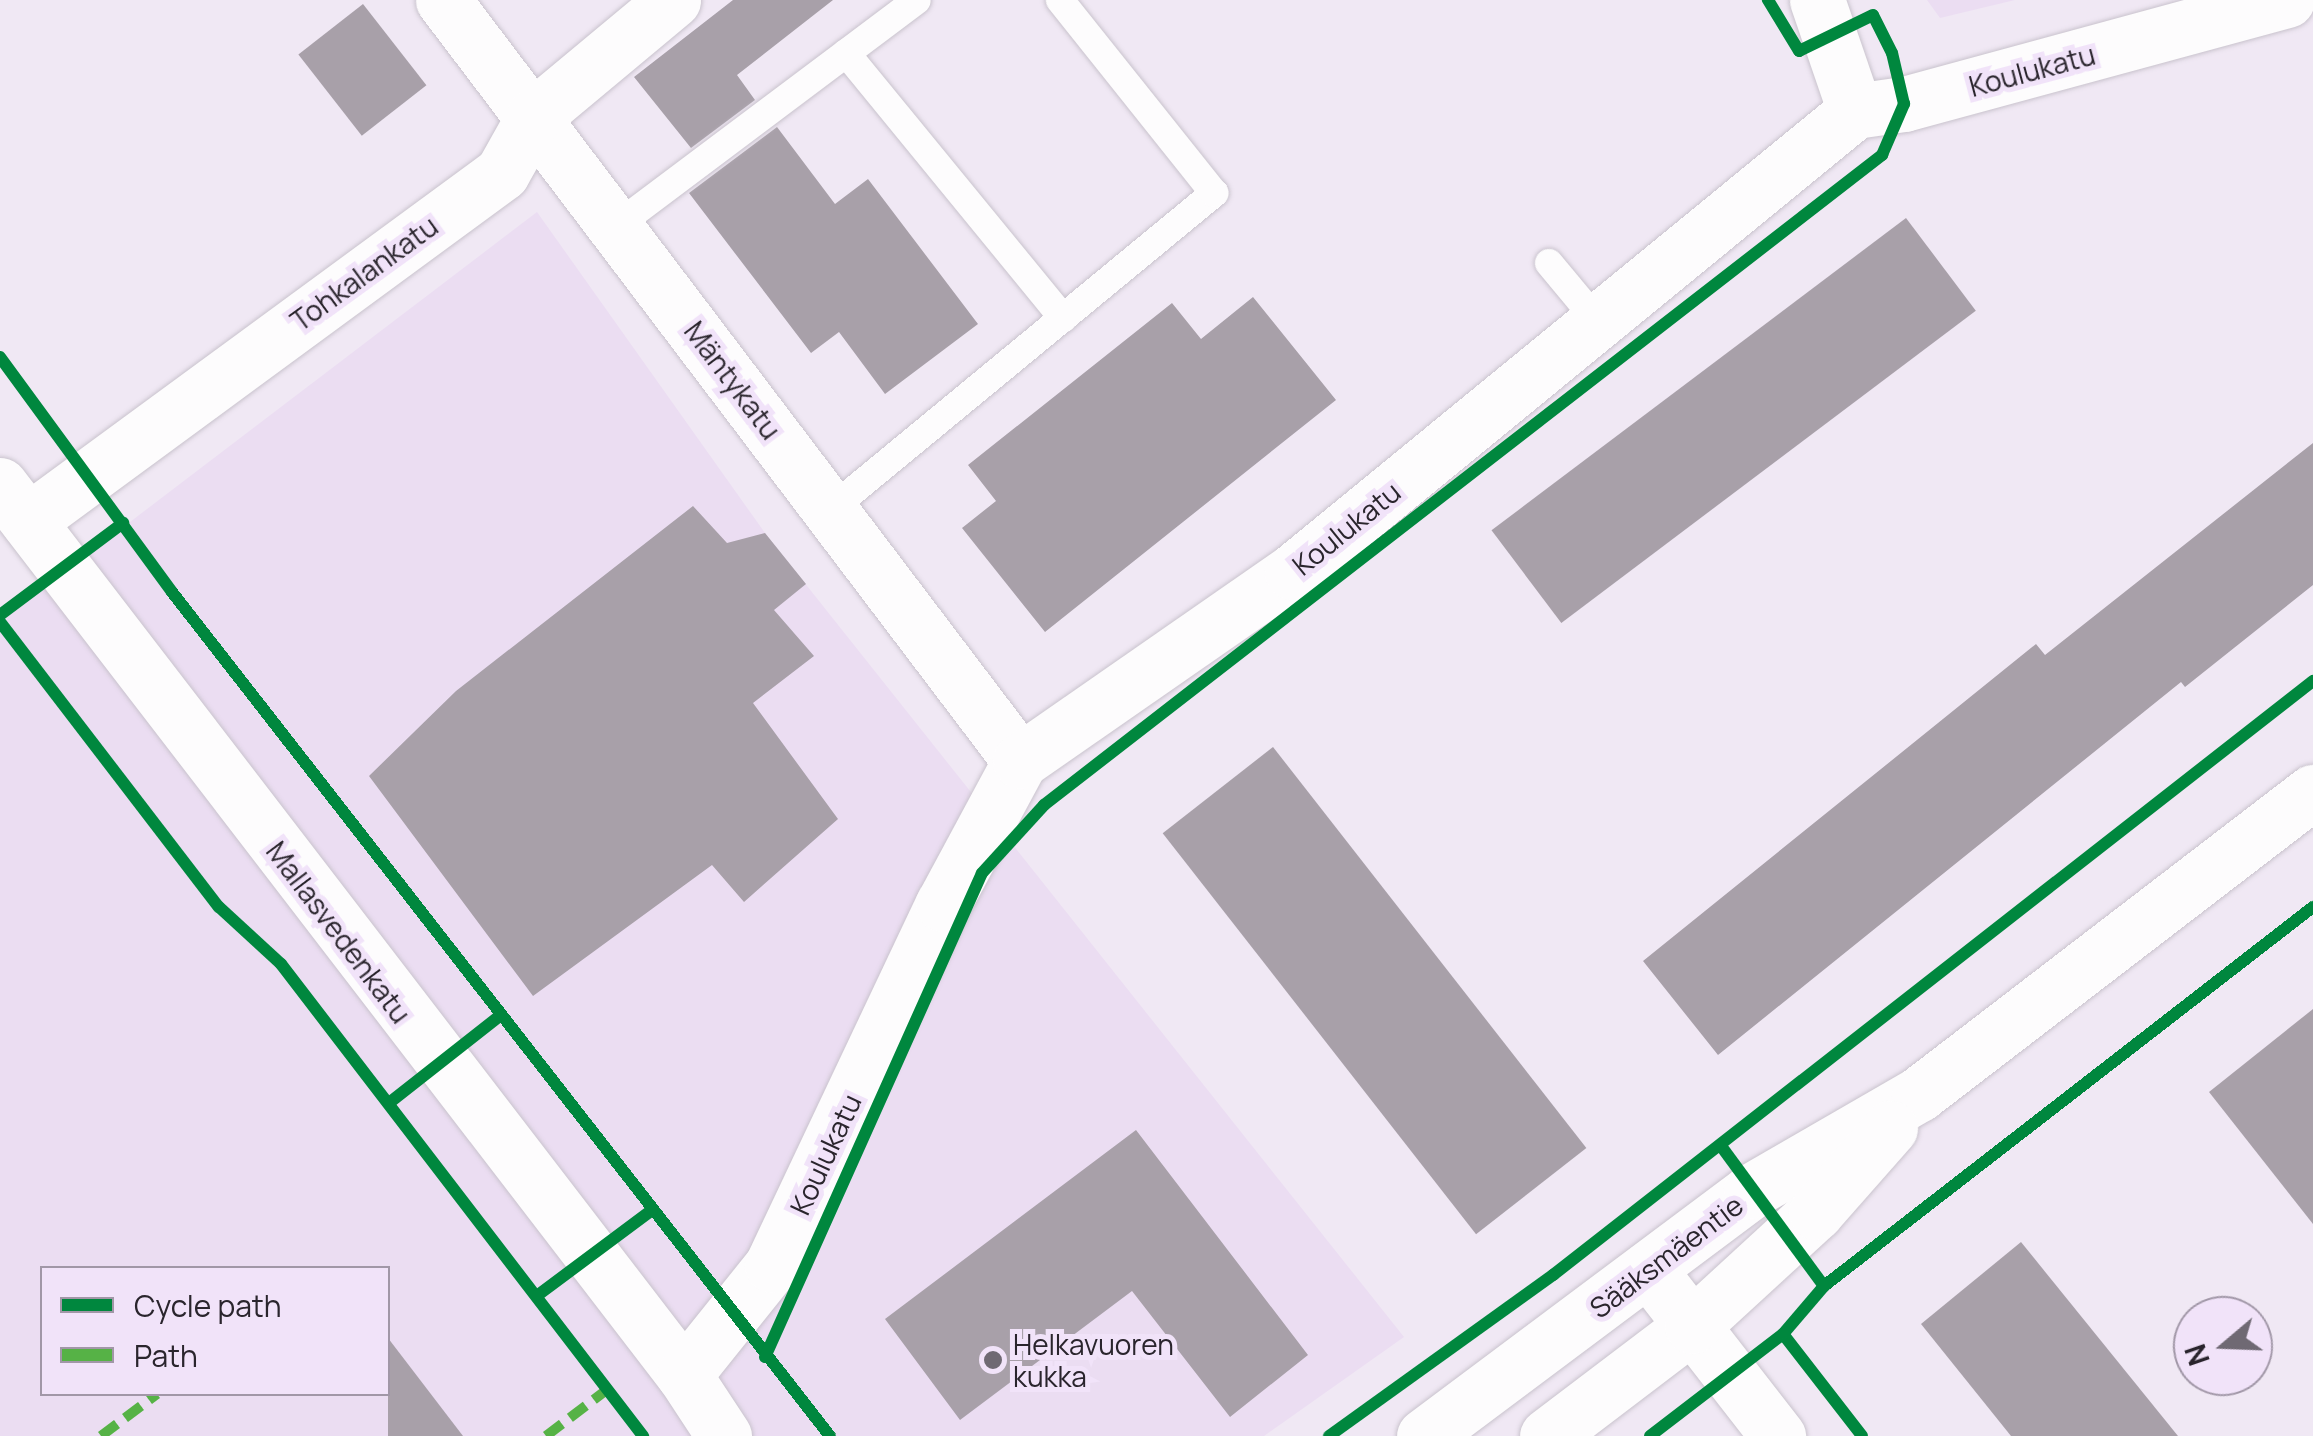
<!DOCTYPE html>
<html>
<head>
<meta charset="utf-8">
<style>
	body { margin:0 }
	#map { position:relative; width:2313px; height:1436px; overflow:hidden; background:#f0e8f4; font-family:Manrope,sans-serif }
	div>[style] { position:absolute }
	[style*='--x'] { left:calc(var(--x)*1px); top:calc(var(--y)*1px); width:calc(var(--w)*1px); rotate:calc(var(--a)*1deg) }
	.built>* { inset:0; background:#ebddf2 }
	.building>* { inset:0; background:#a8a0a9; transform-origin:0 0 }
	.roads { filter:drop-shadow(0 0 2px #c9c3cd) drop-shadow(0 0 2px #c9c3cd) }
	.service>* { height:28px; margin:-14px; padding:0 14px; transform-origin:14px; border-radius:14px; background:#fdfcfd }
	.minor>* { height:55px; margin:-27.5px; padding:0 27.5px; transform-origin:27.5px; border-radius:27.5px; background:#fdfcfd }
	.tertiary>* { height:55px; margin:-27.5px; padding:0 27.5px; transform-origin:27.5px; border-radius:27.5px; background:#fdfcfd }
	.secondary>* { height:55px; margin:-27.5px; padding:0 27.5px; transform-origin:27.5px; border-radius:27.5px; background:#fdfcfd }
	.quiet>* { height:10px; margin-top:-5px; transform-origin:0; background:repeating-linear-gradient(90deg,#56b246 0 20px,transparent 0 30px) }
	.cycleway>* { height:12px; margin:-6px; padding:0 6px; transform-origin:6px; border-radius:6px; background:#00873e }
	.dots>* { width:28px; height:28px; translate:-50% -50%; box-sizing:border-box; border:5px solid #f1e3f9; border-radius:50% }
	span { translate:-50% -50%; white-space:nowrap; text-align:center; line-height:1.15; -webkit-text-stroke:10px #f1e3f9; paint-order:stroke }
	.street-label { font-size:28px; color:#2a252d }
	.poi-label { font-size:28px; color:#2a252d }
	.left { translate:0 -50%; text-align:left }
	.legend { position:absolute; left:40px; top:1266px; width:350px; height:130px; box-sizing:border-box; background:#f1e3f9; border:2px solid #a197a7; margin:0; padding:12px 18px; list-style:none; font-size:30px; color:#2a252d }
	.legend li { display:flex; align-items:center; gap:20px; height:50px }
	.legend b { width:50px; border:2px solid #a197a7 }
	.north { position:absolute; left:2173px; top:1296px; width:100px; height:100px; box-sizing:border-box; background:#f1e3f9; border:2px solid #a197a7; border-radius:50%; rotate:251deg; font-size:28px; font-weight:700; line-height:40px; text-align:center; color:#2a252d }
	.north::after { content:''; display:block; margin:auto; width:35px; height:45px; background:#6f6973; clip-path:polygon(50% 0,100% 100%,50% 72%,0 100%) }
</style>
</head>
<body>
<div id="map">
	<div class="built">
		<div style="clip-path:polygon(1927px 0,2015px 0,1940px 18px)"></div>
		<div style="clip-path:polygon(evenodd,537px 212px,765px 533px,1404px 1337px,1264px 1436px,0 1436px,0 621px,537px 212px,42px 1268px,388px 1268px,388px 1394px,42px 1394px,42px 1268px)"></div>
	</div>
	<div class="building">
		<div style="clip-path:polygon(733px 0,833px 0,737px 75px,755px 100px,691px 148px,634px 77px)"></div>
		<div style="left:363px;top:4px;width:103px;height:82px;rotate:52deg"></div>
		<div style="clip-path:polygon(777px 127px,835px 204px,868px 179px,978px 324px,885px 394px,839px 332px,811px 353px,689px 193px)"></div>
		<div style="left:1906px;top:218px;width:116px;height:519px;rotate:53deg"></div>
		<div style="clip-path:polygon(1253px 297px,1336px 400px,1045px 632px,962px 528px,996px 501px,968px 465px,1172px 303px,1201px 339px)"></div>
		<div style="clip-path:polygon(2313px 443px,2313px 585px,2185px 687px,2181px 682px,1718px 1055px,1643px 961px,2036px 644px,2045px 655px)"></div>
		<div style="clip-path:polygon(693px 506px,727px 543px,765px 533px,806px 584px,774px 610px,814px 656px,753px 703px,838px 819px,744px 902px,712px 865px,533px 996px,369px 776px,456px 691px)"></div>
		<div style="left:1273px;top:747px;width:509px;height:140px;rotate:52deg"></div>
		<div style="clip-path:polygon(2313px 1009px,2313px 1224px,2209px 1092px)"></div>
		<div style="clip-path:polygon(1136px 1130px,1308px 1355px,1230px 1417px,1132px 1291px,960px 1420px,885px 1319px)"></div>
		<div style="clip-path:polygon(2021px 1242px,2178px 1436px,2011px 1436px,1921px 1324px)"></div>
		<div style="clip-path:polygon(388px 1338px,463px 1436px,388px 1436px)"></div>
	</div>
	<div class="roads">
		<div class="service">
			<div style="--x:846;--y:53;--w:343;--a:50.7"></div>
			<div style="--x:616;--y:226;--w:376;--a:-36.9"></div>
			<div style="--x:1549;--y:263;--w:78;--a:50.2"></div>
			<div style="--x:831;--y:509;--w:497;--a:-39.5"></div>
			<div style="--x:1214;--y:193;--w:247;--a:-128.6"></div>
		</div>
		<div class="minor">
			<div style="--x:443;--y:0;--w:955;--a:52.83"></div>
			<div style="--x:1817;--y:0;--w:117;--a:71.1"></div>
			<div style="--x:0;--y:485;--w:1122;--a:52.46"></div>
			<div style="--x:684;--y:1375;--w:73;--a:56.7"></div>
			<div style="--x:28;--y:521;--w:588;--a:-36.29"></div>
			<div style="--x:502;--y:173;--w:65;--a:-60.7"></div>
			<div style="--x:534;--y:116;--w:181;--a:-39.8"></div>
			<div style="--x:684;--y:1375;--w:141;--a:-51.3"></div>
			<div style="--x:772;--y:1265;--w:399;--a:-64.7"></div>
			<div style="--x:943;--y:904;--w:162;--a:-61.7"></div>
			<div style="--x:1020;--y:761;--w:331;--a:-34.8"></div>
			<div style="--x:1292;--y:572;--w:728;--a:-39.31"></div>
			<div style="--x:1855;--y:111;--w:49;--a:-8.1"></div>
			<div style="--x:1904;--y:104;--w:397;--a:-15.2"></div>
		</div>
		<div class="tertiary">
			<div style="--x:1648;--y:1269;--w:212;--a:52.1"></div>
		</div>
		<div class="secondary">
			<div style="--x:1424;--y:1436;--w:409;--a:-36.8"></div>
			<div style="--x:1751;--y:1191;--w:194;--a:-30"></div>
			<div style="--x:1919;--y:1094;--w:496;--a:-37.5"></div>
			<div style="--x:1547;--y:1436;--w:182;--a:-37.2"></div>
			<div style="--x:1692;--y:1326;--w:168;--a:-42.6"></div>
			<div style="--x:1816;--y:1212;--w:112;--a:-48.6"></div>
		</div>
	</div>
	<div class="quiet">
		<div style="--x:101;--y:1436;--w:70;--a:-36.9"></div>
		<div style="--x:546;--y:1436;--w:78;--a:-37.2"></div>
	</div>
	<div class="cycleway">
		<div style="--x:0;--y:357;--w:291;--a:53.8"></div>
		<div style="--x:172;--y:592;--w:1070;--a:52.06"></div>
		<div style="--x:0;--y:615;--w:154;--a:-36.8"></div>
		<div style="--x:0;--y:622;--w:359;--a:52.5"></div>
		<div style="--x:219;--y:907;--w:84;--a:42.6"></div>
		<div style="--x:281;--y:964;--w:595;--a:52.51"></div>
		<div style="--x:389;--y:1103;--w:142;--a:-38.2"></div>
		<div style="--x:1721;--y:1146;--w:174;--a:53.7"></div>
		<div style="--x:538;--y:1295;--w:142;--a:-36.7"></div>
		<div style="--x:1783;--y:1334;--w:129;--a:52.2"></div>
		<div style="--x:765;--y:1357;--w:530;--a:-65.85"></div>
		<div style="--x:982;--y:873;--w:92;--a:-47.6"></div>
		<div style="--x:1044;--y:805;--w:1061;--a:-37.8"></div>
		<div style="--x:1882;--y:155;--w:56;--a:-66.7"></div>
		<div style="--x:1904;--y:104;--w:52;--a:-103.2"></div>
		<div style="--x:1892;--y:53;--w:42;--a:-116.6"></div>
		<div style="--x:1873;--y:15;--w:82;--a:154.1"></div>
		<div style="--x:1799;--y:51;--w:60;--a:-121.3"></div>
		<div style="--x:1329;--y:1436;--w:276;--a:-35.7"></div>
		<div style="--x:1553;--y:1275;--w:965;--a:-38.01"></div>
		<div style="--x:1650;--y:1436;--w:168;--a:-37.5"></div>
		<div style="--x:1783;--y:1334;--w:63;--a:-49.5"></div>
		<div style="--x:1824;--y:1286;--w:619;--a:-37.78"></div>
	</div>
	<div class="dots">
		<div style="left:993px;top:1360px;background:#6f6973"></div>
	</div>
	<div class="street-label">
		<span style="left:2032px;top:70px;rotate:-15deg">Koulukatu</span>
		<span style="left:364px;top:273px;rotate:-36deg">Tohkalankatu</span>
		<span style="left:733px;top:380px;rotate:53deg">Mäntykatu</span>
		<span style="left:1346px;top:528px;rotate:-39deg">Koulukatu</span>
		<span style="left:339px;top:932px;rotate:53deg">Mallasvedenkatu</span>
		<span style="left:825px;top:1154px;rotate:-65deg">Koulukatu</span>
		<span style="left:1666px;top:1256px;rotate:-37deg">Sääksmäentie</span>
	</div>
	<div class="poi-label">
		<span class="left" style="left:1013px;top:1360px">Helkavuoren<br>kukka</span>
	</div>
	<ul class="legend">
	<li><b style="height:12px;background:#00873e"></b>Cycle path</li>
	<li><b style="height:12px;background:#56b246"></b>Path</li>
	</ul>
	<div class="north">N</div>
</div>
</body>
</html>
